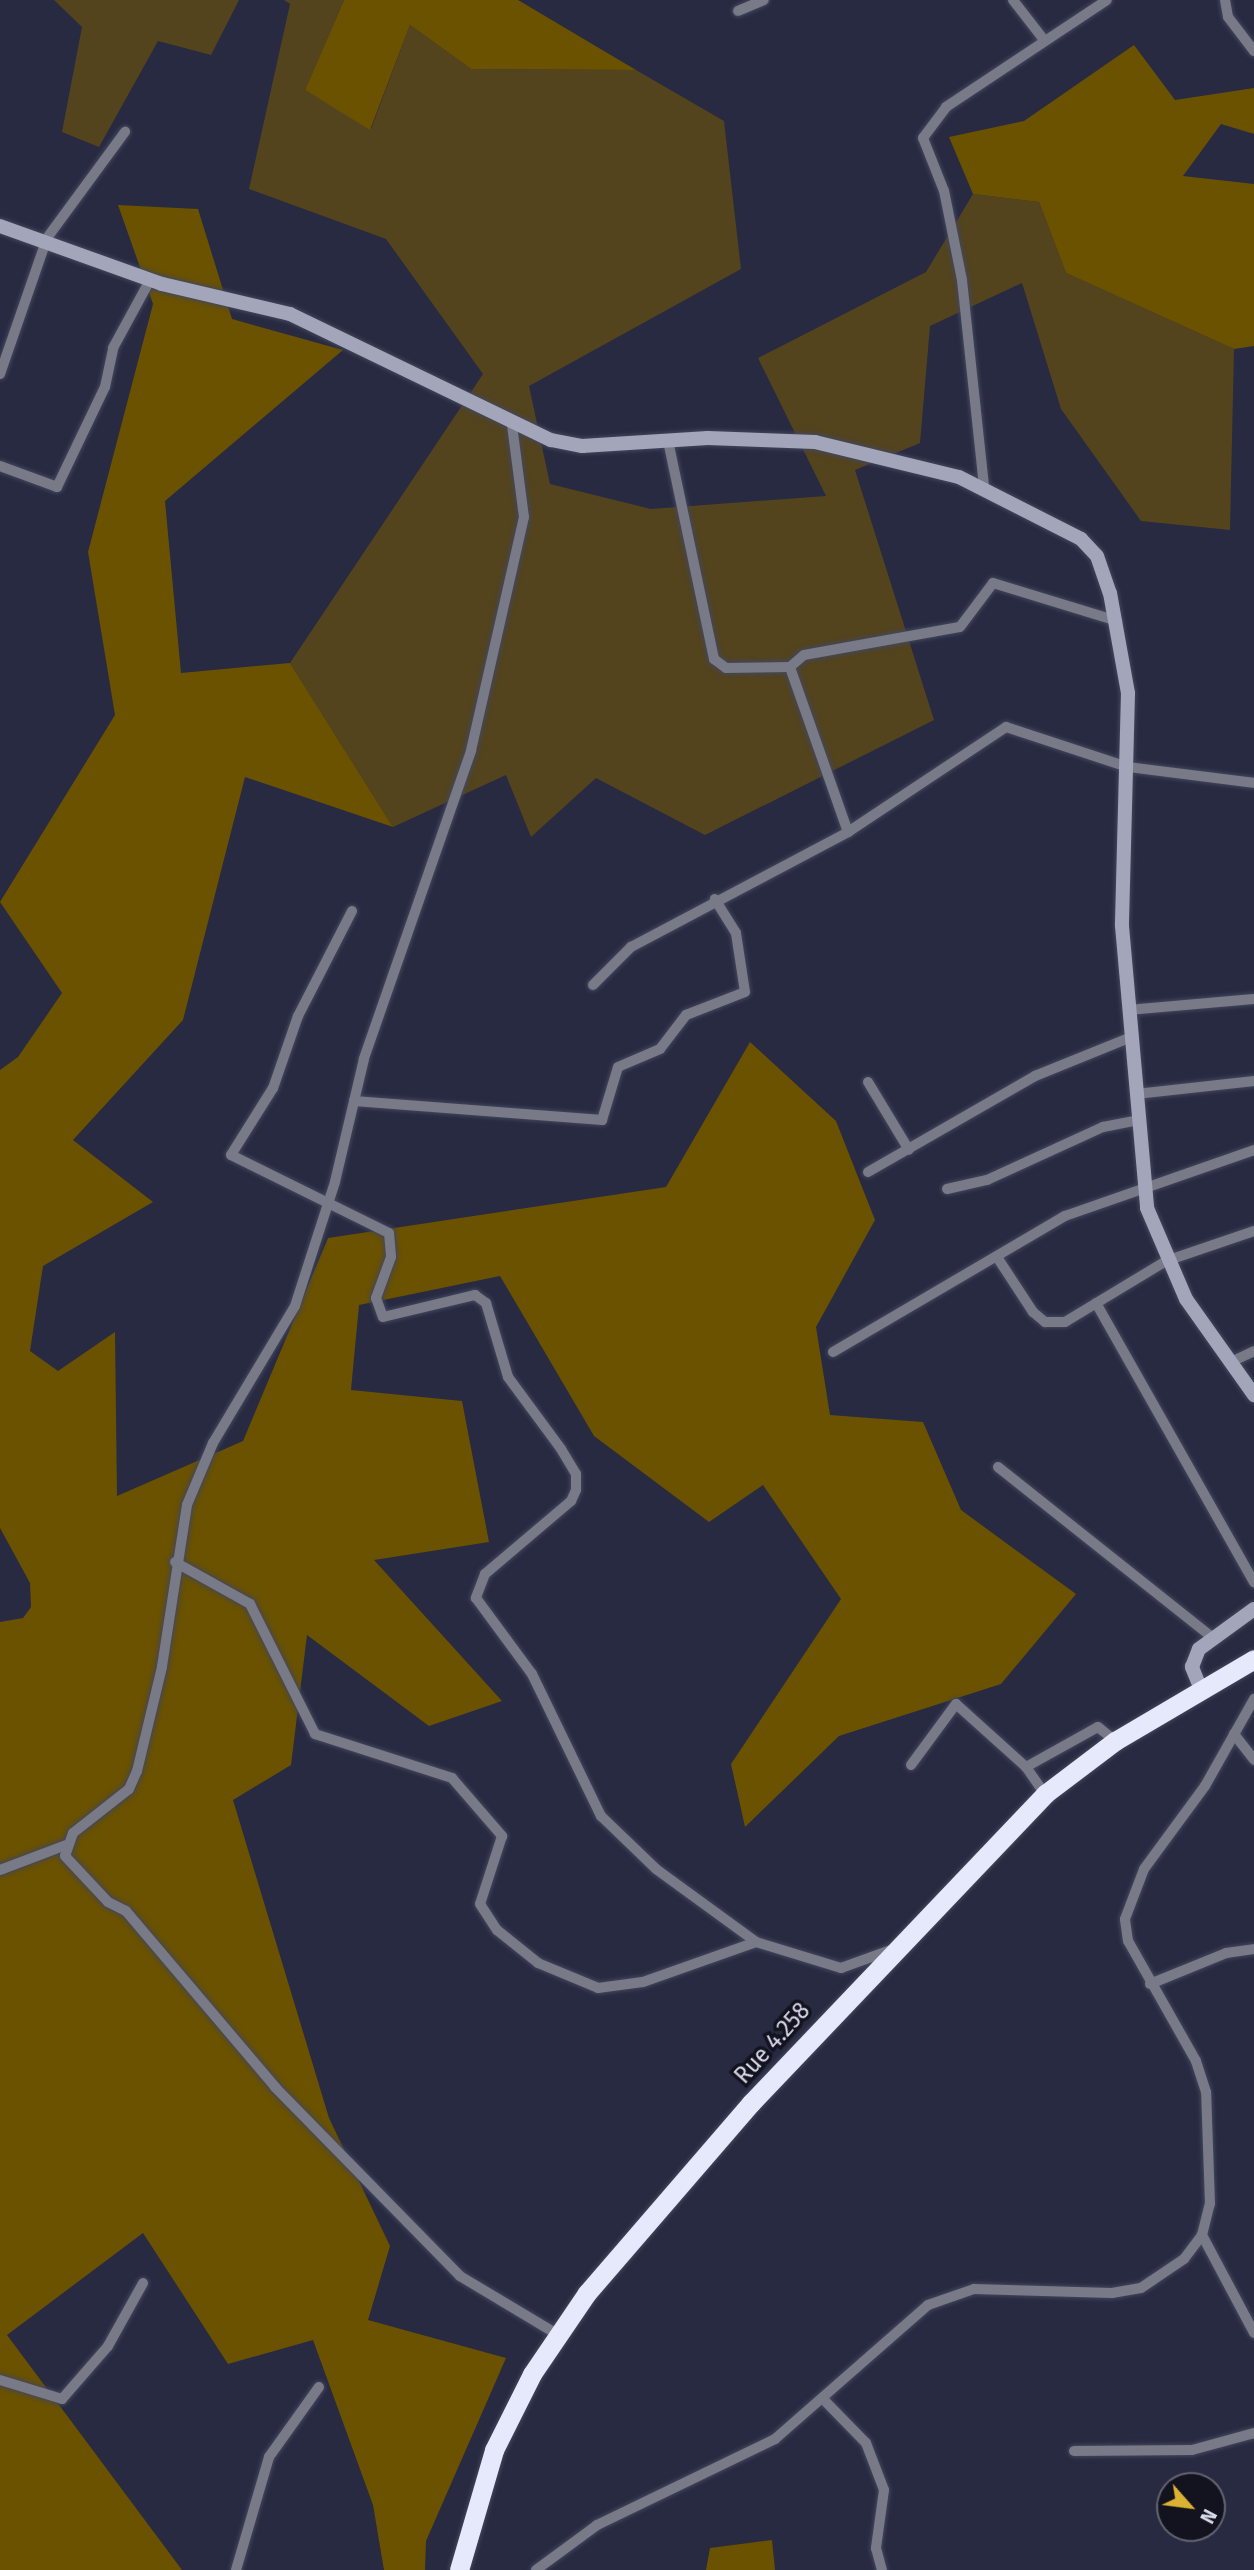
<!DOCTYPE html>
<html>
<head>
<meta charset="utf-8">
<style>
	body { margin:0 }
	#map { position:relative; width:1254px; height:2570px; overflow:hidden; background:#272a41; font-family:"Fira Sans",sans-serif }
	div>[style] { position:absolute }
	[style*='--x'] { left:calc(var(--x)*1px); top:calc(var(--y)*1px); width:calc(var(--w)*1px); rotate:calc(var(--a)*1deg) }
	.green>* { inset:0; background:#53441e }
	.forest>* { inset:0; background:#6a5200 }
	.roads { filter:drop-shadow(0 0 2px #43465c) drop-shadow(0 0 2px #43465c) }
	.street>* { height:10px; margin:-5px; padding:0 5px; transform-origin:5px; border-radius:5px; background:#787a87 }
	.secondary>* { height:14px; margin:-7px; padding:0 7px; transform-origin:7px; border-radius:7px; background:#a3a6bb }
	.highway>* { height:19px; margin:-9.5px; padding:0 9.5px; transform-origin:9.5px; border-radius:9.5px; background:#e6e9fc }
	span { translate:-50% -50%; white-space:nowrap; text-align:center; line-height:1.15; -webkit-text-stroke:7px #12131e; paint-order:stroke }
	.street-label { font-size:23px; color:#d9dbeb }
	.north { position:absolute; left:1156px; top:2472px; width:70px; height:70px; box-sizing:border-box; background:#12131e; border:2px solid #626370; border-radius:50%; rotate:118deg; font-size:19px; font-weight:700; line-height:28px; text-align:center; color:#d9dbeb }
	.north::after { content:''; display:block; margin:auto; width:24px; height:32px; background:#dcb233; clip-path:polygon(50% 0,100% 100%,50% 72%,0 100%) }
</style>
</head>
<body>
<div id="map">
	<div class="green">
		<div style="clip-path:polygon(54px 0,239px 0,211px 55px,158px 41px,99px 147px,62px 132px,82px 27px)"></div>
		<div style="clip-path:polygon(284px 0,344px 0,305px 90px,371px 129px,410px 25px,471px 69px,636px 70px,724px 121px,741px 269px,529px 386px,550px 484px,651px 509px,826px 496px,758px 358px,926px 272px,973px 194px,1039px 202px,1066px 273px,1234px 349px,1230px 530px,1141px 521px,1061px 409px,1022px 283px,930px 326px,920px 443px,855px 470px,934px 720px,705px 835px,596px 778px,531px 837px,506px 775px,393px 827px,290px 663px,483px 374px,386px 239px,249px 189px,290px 4px)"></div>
	</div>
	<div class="forest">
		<div style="clip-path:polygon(344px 0,518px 0,636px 70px,471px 69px,410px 25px,370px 130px,305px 90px)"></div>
		<div style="clip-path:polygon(1134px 45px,1175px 100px,1254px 88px,1254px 134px,1221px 124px,1183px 176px,1254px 184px,1254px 346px,1234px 349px,1066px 273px,1039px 202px,973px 194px,949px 137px,1024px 121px)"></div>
		<div style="clip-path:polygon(118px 205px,198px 209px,232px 319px,343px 350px,165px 501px,181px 673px,290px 663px,393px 827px,245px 777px,183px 1020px,73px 1140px,153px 1202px,43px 1266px,30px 1351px,58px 1371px,115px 1332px,117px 1496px,243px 1441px,328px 1238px,666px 1187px,750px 1042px,836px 1121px,875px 1220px,816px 1327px,830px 1415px,923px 1422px,961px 1510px,1076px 1594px,1001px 1684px,839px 1736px,745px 1827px,731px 1764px,841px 1599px,763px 1485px,709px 1522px,594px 1436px,500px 1276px,359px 1305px,351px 1390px,462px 1401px,489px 1542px,374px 1560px,502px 1701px,429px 1726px,307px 1635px,291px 1765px,233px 1800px,329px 2118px,390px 2246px,368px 2320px,506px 2358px,426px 2541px,425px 2570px,384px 2570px,373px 2505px,313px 2340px,228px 2364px,143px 2233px,7px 2335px,182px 2570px,0 2570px,0 1622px,23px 1618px,31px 1607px,30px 1583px,0 1528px,0 1070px,18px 1057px,62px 993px,0 902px,115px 715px,88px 552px,153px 304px)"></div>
		<div style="clip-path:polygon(772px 2540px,775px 2570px,706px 2570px,710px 2548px)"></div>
	</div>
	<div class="roads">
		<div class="street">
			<div style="--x:1013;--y:0;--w:51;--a:52.2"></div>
			<div style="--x:1225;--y:0;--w:17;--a:80"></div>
			<div style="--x:1228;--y:17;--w:43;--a:52.6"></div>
			<div style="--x:738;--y:11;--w:28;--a:-23"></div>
			<div style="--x:0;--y:374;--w:144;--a:-70.9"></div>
			<div style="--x:47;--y:238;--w:132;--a:-53.7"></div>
			<div style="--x:512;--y:425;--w:93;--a:82.6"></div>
			<div style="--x:524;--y:517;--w:240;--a:102.8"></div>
			<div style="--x:471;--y:751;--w:326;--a:109.2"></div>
			<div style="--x:364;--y:1059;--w:126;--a:103.3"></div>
			<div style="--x:335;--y:1182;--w:130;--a:107.9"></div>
			<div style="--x:295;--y:1306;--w:160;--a:120.9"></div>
			<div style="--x:213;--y:1443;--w:67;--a:112.8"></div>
			<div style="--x:187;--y:1505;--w:164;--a:98.8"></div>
			<div style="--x:162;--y:1667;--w:107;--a:103.5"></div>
			<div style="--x:137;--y:1771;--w:20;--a:114"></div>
			<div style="--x:129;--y:1789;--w:71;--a:141.8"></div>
			<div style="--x:73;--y:1833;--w:24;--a:109"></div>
			<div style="--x:65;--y:1856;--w:63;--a:46.9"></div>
			<div style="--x:108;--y:1902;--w:20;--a:27"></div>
			<div style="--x:126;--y:1911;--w:231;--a:49.7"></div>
			<div style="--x:275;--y:2087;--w:264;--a:45.6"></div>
			<div style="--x:460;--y:2276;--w:113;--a:30.9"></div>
			<div style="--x:0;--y:466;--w:61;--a:20.2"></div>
			<div style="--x:57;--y:487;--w:111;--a:-64.4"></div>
			<div style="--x:105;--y:387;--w:40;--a:-78"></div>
			<div style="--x:113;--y:348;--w:77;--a:-61.4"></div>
			<div style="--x:984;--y:486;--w:207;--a:-96.1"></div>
			<div style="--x:962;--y:280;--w:91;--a:-101.4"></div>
			<div style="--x:944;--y:191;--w:57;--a:-111.6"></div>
			<div style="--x:923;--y:138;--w:39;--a:-53"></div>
			<div style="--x:946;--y:107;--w:193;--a:-33.6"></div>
			<div style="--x:790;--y:667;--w:18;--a:-41"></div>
			<div style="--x:804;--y:655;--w:158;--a:-10.2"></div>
			<div style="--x:960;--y:627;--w:55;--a:-53.1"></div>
			<div style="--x:993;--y:583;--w:130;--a:17"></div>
			<div style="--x:848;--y:832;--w:190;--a:-33.6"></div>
			<div style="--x:1006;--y:727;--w:128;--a:18.2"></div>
			<div style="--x:1128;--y:767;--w:127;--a:7.2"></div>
			<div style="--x:352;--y:911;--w:118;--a:117.2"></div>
			<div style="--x:298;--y:1016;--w:76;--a:109.1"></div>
			<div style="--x:273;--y:1088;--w:79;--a:122.1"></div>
			<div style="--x:231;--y:1155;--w:176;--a:26.3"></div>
			<div style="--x:389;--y:1233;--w:24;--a:85"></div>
			<div style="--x:391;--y:1257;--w:44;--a:110.1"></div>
			<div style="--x:376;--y:1298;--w:20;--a:70"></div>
			<div style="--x:383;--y:1317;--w:95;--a:-13.4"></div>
			<div style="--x:475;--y:1295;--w:14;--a:36"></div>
			<div style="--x:486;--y:1303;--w:77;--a:73.4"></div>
			<div style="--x:508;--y:1377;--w:89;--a:53.6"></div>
			<div style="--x:561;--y:1449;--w:29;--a:59"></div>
			<div style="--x:576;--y:1474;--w:16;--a:90"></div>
			<div style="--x:576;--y:1490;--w:12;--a:114"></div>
			<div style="--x:571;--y:1501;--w:113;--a:139.7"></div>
			<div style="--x:485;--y:1574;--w:26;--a:111"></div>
			<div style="--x:476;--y:1598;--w:94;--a:53.6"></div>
			<div style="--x:532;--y:1674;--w:158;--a:64.1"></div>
			<div style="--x:601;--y:1816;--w:76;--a:43.9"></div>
			<div style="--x:656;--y:1869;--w:124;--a:36.1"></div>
			<div style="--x:756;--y:1942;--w:89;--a:17"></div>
			<div style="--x:841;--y:1968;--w:53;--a:-19.8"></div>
			<div style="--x:593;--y:985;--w:54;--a:-45"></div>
			<div style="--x:631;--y:947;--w:246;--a:-27.9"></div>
			<div style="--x:848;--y:832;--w:175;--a:-109.4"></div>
			<div style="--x:790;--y:667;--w:64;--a:179.1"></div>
			<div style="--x:726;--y:668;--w:15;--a:-143"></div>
			<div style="--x:714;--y:659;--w:223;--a:-101.9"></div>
			<div style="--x:1128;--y:1010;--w:126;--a:-5"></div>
			<div style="--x:868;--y:1082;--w:79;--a:58.9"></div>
			<div style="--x:1136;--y:1094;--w:119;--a:-6.3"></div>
			<div style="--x:354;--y:1101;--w:249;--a:4.4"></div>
			<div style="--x:602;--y:1120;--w:55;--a:-73.2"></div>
			<div style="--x:618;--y:1067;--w:46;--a:-23.2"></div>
			<div style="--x:660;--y:1049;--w:43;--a:-52.6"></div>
			<div style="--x:686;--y:1015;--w:63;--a:-21.3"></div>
			<div style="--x:745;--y:992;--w:60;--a:-98.7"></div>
			<div style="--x:736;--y:933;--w:40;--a:-122"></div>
			<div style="--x:868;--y:1172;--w:193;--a:-29.9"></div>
			<div style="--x:1035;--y:1076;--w:101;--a:-22"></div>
			<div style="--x:947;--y:1189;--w:41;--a:-12.7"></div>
			<div style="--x:987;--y:1180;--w:128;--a:-24.6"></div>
			<div style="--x:1103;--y:1127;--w:36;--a:-11"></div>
			<div style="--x:997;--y:1257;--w:66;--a:56.8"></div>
			<div style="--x:1033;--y:1312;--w:16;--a:40"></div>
			<div style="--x:1045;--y:1322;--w:20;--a:0"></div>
			<div style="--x:1065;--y:1322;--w:118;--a:-31.1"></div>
			<div style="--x:1166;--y:1261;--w:93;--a:-18.8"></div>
			<div style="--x:1096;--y:1303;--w:321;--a:60.5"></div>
			<div style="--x:833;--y:1352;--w:269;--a:-30.4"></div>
			<div style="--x:1065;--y:1216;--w:200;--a:-19.2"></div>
			<div style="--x:1233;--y:1361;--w:23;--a:-25"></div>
			<div style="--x:998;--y:1467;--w:273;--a:38.5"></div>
			<div style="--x:175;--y:1562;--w:86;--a:29.2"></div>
			<div style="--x:250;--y:1604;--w:145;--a:63.4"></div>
			<div style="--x:315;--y:1734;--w:144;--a:17.8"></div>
			<div style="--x:452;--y:1778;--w:77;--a:49.2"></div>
			<div style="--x:502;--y:1836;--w:71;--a:107.9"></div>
			<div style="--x:480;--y:1904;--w:31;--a:57"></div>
			<div style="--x:497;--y:1930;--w:53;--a:38.8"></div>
			<div style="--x:538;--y:1963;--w:65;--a:22.6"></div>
			<div style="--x:598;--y:1988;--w:45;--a:-7.6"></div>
			<div style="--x:643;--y:1982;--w:120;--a:-19.5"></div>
			<div style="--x:1234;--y:1734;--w:33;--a:52"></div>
			<div style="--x:911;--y:1765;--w:76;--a:-53.6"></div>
			<div style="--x:956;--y:1704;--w:94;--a:42"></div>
			<div style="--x:1026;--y:1767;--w:82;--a:-29.1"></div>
			<div style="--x:1098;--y:1727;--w:22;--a:39"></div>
			<div style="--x:1026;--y:1767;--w:33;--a:55"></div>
			<div style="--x:0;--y:1870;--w:71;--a:-20.7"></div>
			<div style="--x:1150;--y:1984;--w:82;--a:-22.2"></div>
			<div style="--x:1226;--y:1953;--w:28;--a:-8"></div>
			<div style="--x:1202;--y:2235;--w:111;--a:62"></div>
			<div style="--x:0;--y:2380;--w:65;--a:17"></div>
			<div style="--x:62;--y:2399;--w:70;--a:-49"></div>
			<div style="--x:108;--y:2346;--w:72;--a:-60.9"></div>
			<div style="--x:825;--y:2401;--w:59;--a:45.7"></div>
			<div style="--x:866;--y:2443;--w:50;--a:69"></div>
			<div style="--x:884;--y:2490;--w:59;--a:97.9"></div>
			<div style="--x:876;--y:2548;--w:23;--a:75"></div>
			<div style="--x:1074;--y:2451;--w:118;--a:-0.5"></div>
			<div style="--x:1192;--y:2450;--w:64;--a:-15.3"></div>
			<div style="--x:236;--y:2570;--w:118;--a:-73.7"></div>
			<div style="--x:269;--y:2457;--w:86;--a:-54.5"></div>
			<div style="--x:536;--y:2570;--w:76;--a:-36.4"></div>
			<div style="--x:597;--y:2525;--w:198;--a:-25.8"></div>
			<div style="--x:775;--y:2439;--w:203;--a:-41.2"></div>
			<div style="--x:928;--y:2305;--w:49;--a:-19.2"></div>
			<div style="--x:974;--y:2289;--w:138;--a:1.7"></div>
			<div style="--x:1112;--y:2293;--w:29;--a:-10"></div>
			<div style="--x:1141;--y:2288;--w:52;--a:-34"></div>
			<div style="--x:1184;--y:2259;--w:30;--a:-53"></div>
			<div style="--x:1202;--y:2235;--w:32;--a:-76"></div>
			<div style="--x:1210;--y:2204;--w:112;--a:-92"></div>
			<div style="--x:1206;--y:2092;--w:33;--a:-108"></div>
			<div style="--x:1196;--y:2061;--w:138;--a:-119.5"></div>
			<div style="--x:1128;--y:1941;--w:22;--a:-98"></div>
			<div style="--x:1125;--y:1919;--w:53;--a:-69.2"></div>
			<div style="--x:1144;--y:1869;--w:103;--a:-53.7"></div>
			<div style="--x:1205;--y:1786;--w:100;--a:-60.6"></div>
		</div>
		<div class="secondary">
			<div style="--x:0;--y:226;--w:172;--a:19.7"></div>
			<div style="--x:162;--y:284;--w:131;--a:13.2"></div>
			<div style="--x:290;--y:314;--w:290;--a:25.8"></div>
			<div style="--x:551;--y:440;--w:32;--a:11"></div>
			<div style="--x:582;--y:446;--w:126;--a:-3.6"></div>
			<div style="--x:708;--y:438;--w:107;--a:2.1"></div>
			<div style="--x:815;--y:442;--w:148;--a:13.7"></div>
			<div style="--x:959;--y:477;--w:137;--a:26.9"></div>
			<div style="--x:1081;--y:539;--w:23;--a:47"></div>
			<div style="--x:1097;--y:556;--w:39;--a:71"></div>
			<div style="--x:1110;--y:593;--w:102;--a:79.8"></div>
			<div style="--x:1128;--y:693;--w:233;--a:91.5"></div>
			<div style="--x:1122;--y:926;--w:283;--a:84.9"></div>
			<div style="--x:1147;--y:1208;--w:99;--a:66.8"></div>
			<div style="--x:1186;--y:1299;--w:118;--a:54.7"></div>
			<div style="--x:1200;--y:1687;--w:22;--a:-112"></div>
			<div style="--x:1192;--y:1667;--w:19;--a:-69"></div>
			<div style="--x:1199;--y:1649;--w:68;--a:-36"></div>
		</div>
		<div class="highway">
			<div style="--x:459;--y:2570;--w:125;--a:-73.7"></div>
			<div style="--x:494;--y:2450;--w:85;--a:-63.4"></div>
			<div style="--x:532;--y:2374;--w:98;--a:-55.8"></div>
			<div style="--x:587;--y:2293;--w:251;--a:-49.2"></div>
			<div style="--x:751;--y:2103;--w:427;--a:-46.4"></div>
			<div style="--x:1045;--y:1794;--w:88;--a:-37.1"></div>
			<div style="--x:1115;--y:1741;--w:161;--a:-30.5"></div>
		</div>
	</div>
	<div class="street-label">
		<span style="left:772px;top:2043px;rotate:-48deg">Rue 4.258</span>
	</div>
	<div class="north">N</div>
</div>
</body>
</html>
